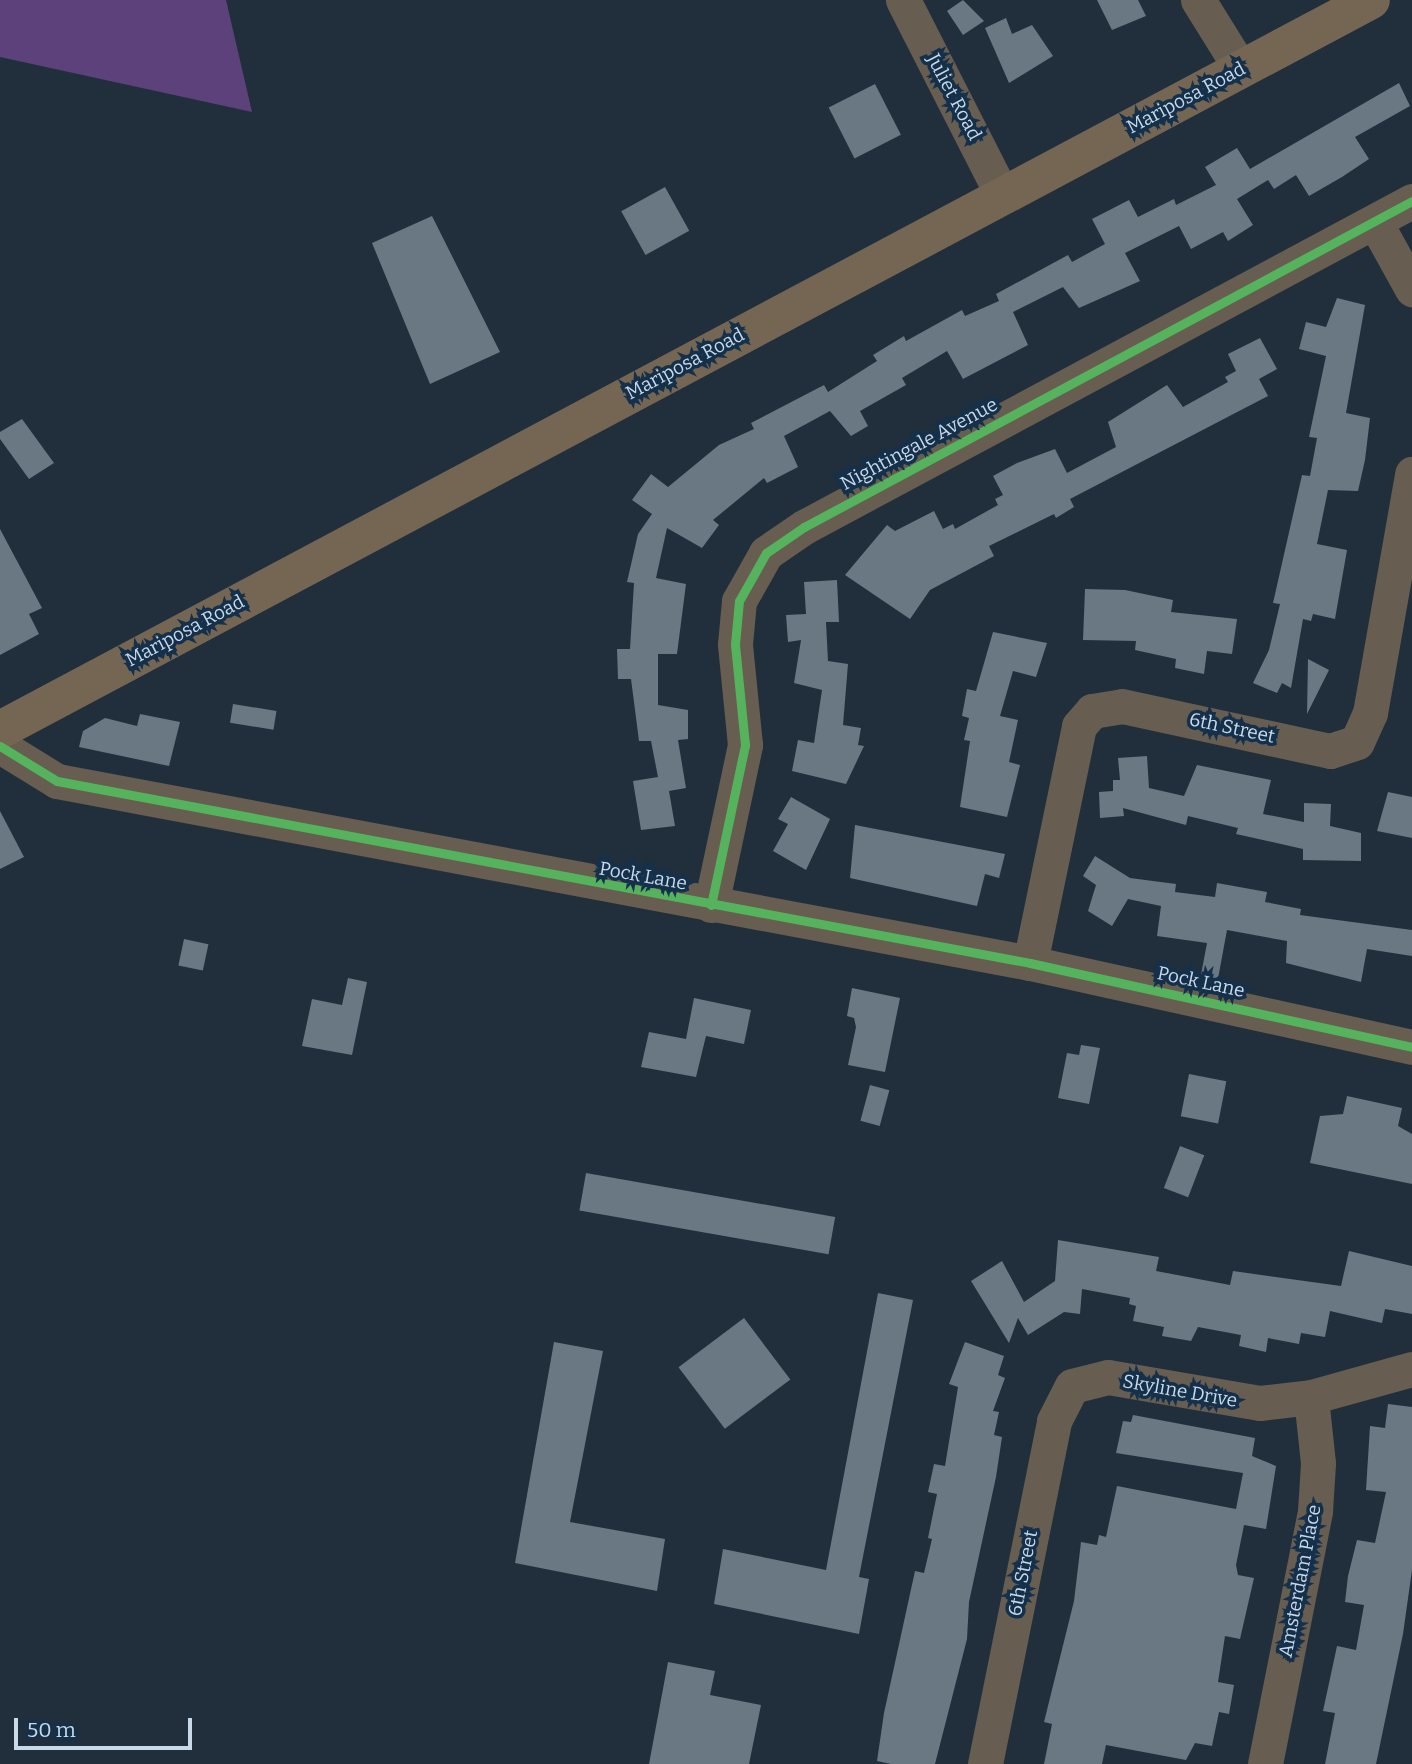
<!DOCTYPE html>
<html>
<head>
<meta charset="utf-8">
<style>
	body { margin:0 }
	#map { position:relative; width:1412px; height:1764px; overflow:hidden; background:#212f3d; font-family:Bitter,serif }
	div>[style] { position:absolute }
	[style*='--x'] { left:calc(var(--x)*1px); top:calc(var(--y)*1px); width:calc(var(--w)*1px); rotate:calc(var(--a)*1deg) }
	.green>* { inset:0; background:#5d417a }
	.building>* { inset:0; background:#697882; transform-origin:0 0 }
	.minor>* { height:35px; margin:-17.5px; padding:0 17.5px; transform-origin:17.5px; border-radius:17.5px; background:#675d50 }
	.major>* { height:38px; margin:-19px; padding:0 19px; transform-origin:19px; border-radius:19px; background:#756654 }
	.cycleway>* { height:9px; margin:-4.5px; padding:0 4.5px; transform-origin:4.5px; border-radius:4.5px; background:#56b35d }
	span { translate:-50% -50%; white-space:nowrap; text-align:center; line-height:1.15; -webkit-text-stroke:7px #14304a; paint-order:stroke }
	.street-label { font-size:19px; color:#c8d9e9 }
	.scale { position:absolute; left:14px; top:1718px; width:178px; height:32px; box-sizing:border-box; border:4px solid #c8d9e9; border-top:0; padding-left:9px; font-size:21px; line-height:24px; white-space:nowrap; color:#c8d9e9; -webkit-text-stroke:5px #14304a; paint-order:stroke }
</style>
</head>
<body>
<div id="map">
	<div class="green">
		<div style="clip-path:polygon(0 0,226px 0,252px 112px,0 57px)"></div>
	</div>
	<div class="building">
		<div style="clip-path:polygon(963px 0,984px 21px,963px 35px,947px 11px)"></div>
		<div style="clip-path:polygon(1097px 0,1138px 0,1146px 16px,1112px 30px)"></div>
		<div style="clip-path:polygon(1006px 18px,1012px 34px,1032px 25px,1053px 56px,1009px 83px,985px 28px)"></div>
		<div style="clip-path:polygon(1399px 83px,1410px 106px,1355px 137px,1369px 159px,1342px 177px,1309px 196px,1296px 175px,1274px 189px,1268px 180px,1237px 199px,1253px 225px,1228px 241px,1223px 232px,1191px 249px,1179px 226px,1125px 253px,1140px 281px,1079px 308px,1063px 287px,1013px 312px,1028px 345px,963px 379px,947px 351px,902px 378px,906px 385px,860px 411px,868px 426px,851px 436px,830px 411px,784px 436px,798px 467px,767px 483px,764px 478px,713px 520px,719px 525px,702px 548px,667px 528px,656px 578px,686px 584px,677px 654px,658px 654px,658px 705px,688px 710px,688px 739px,678px 740px,686px 788px,669px 791px,675px 826px,641px 830px,633px 781px,658px 777px,651px 741px,639px 741px,631px 679px,618px 679px,617px 649px,630px 649px,634px 583px,627px 582px,638px 534px,652px 514px,632px 500px,651px 474px,668px 487px,719px 445px,754px 429px,751px 423px,824px 385px,828px 392px,877px 361px,873px 355px,904px 336px,906px 341px,962px 310px,965px 316px,999px 301px,996px 294px,1068px 255px,1072px 262px,1105px 244px,1092px 219px,1129px 200px,1138px 217px,1174px 199px,1176px 205px,1216px 185px,1205px 167px,1237px 148px,1250px 169px)"></div>
		<div style="left:875px;top:84px;width:57px;height:52px;rotate:63deg"></div>
		<div style="left:665px;top:187px;width:50px;height:50px;rotate:61deg"></div>
		<div style="clip-path:polygon(432px 216px,500px 352px,430px 384px,372px 243px)"></div>
		<div style="clip-path:polygon(1337px 298px,1365px 305px,1346px 413px,1370px 418px,1365px 460px,1358px 491px,1328px 490px,1317px 544px,1347px 550px,1335px 619px,1313px 614px,1311px 621px,1303px 619px,1291px 688px,1282px 683px,1277px 693px,1253px 683px,1269px 650px,1280px 604px,1273px 603px,1302px 475px,1310px 476px,1317px 438px,1309px 437px,1326px 356px,1299px 349px,1306px 322px,1326px 327px)"></div>
		<div style="clip-path:polygon(1260px 338px,1277px 369px,1259px 379px,1268px 396px,1070px 499px,1074px 507px,1056px 518px,1054px 514px,989px 546px,994px 556px,930px 590px,910px 619px,845px 575px,887px 525px,895px 531px,934px 511px,943px 529px,953px 524px,955px 529px,998px 505px,995px 499px,1003px 495px,993px 476px,1017px 463px,1055px 449px,1067px 473px,1116px 447px,1108px 422px,1167px 385px,1183px 407px,1228px 382px,1225px 377px,1236px 371px,1228px 354px)"></div>
		<div style="clip-path:polygon(22px 419px,54px 463px,29px 479px,0 439px,0 432px)"></div>
		<div style="clip-path:polygon(0 529px,42px 608px,29px 614px,39px 634px,0 655px)"></div>
		<div style="clip-path:polygon(837px 580px,839px 622px,826px 622px,828px 661px,848px 664px,843px 725px,861px 728px,858px 745px,864px 746px,846px 784px,792px 771px,798px 740px,814px 743px,822px 690px,794px 683px,801px 640px,788px 642px,786px 615px,806px 614px,804px 582px)"></div>
		<div style="clip-path:polygon(1085px 589px,1125px 590px,1173px 600px,1171px 612px,1237px 619px,1232px 654px,1207px 651px,1204px 674px,1175px 668px,1176px 659px,1135px 650px,1136px 641px,1083px 640px)"></div>
		<div style="clip-path:polygon(993px 632px,1047px 643px,1036px 677px,1013px 671px,1000px 716px,1018px 720px,1009px 762px,1020px 765px,1007px 817px,960px 807px,970px 741px,964px 740px,969px 718px,962px 716px,967px 689px,976px 691px)"></div>
		<div style="clip-path:polygon(1308px 659px,1329px 670px,1307px 714px)"></div>
		<div style="left:233px;top:704px;width:44px;height:19px;rotate:9deg"></div>
		<div style="clip-path:polygon(140px 714px,180px 722px,169px 766px,79px 747px,83px 731px,105px 718px,137px 726px)"></div>
		<div style="clip-path:polygon(1147px 756px,1149px 788px,1184px 796px,1197px 765px,1271px 780px,1263px 814px,1304px 822px,1304px 803px,1331px 804px,1330px 826px,1361px 833px,1361px 861px,1303px 860px,1303px 849px,1236px 834px,1238px 828px,1188px 816px,1186px 825px,1123px 808px,1124px 816px,1100px 818px,1099px 792px,1113px 791px,1113px 780px,1120px 780px,1118px 758px)"></div>
		<div style="clip-path:polygon(1388px 792px,1412px 797px,1412px 838px,1377px 831px)"></div>
		<div style="clip-path:polygon(791px 797px,830px 819px,806px 870px,773px 851px,788px 824px,778px 819px)"></div>
		<div style="clip-path:polygon(0 811px,24px 857px,0 869px)"></div>
		<div style="clip-path:polygon(855px 825px,1005px 854px,999px 878px,985px 874px,977px 906px,850px 878px)"></div>
		<div style="clip-path:polygon(1095px 856px,1130px 878px,1176px 884px,1175px 892px,1215px 897px,1217px 883px,1267px 892px,1265px 902px,1301px 909px,1300px 915px,1412px 930px,1412px 956px,1367px 949px,1361px 982px,1286px 963px,1287px 941px,1227px 930px,1217px 984px,1200px 980px,1207px 943px,1157px 936px,1161px 906px,1128px 899px,1112px 926px,1088px 911px,1096px 885px,1083px 876px)"></div>
		<div style="left:184px;top:939px;width:25px;height:27px;rotate:12deg"></div>
		<div style="clip-path:polygon(348px 978px,367px 982px,352px 1055px,302px 1046px,312px 999px,342px 1005px)"></div>
		<div style="clip-path:polygon(852px 988px,900px 998px,885px 1072px,848px 1065px,856px 1027px,854px 1018px,847px 1016px)"></div>
		<div style="clip-path:polygon(694px 998px,751px 1010px,744px 1044px,706px 1036px,696px 1077px,641px 1067px,649px 1032px,686px 1039px)"></div>
		<div style="clip-path:polygon(1081px 1045px,1100px 1048px,1089px 1104px,1058px 1098px,1067px 1053px,1079px 1055px)"></div>
		<div style="left:1189px;top:1074px;width:38px;height:43px;rotate:11deg"></div>
		<div style="left:870px;top:1085px;width:20px;height:37px;rotate:15deg"></div>
		<div style="clip-path:polygon(1347px 1096px,1402px 1108px,1398px 1126px,1412px 1134px,1412px 1184px,1310px 1163px,1320px 1116px,1343px 1114px)"></div>
		<div style="left:1180px;top:1146px;width:26px;height:45px;rotate:21deg"></div>
		<div style="left:586px;top:1173px;width:253px;height:38px;rotate:10deg"></div>
		<div style="clip-path:polygon(1058px 1240px,1159px 1257px,1156px 1271px,1230px 1285px,1233px 1271px,1341px 1286px,1349px 1251px,1412px 1266px,1412px 1314px,1385px 1309px,1382px 1323px,1330px 1311px,1325px 1337px,1301px 1333px,1299px 1344px,1268px 1338px,1266px 1352px,1239px 1346px,1241px 1335px,1198px 1327px,1191px 1341px,1162px 1336px,1164px 1327px,1133px 1321px,1136px 1306px,1129px 1304px,1130px 1298px,1082px 1289px,1080px 1314px,1064px 1312px,1028px 1335px,1018px 1318px,1009px 1343px,971px 1281px,1002px 1261px,1024px 1302px,1055px 1281px)"></div>
		<div style="clip-path:polygon(878px 1293px,913px 1300px,859px 1577px,869px 1579px,859px 1634px,714px 1604px,723px 1549px,826px 1570px)"></div>
		<div style="left:744px;top:1318px;width:77px;height:82px;rotate:53deg"></div>
		<div style="clip-path:polygon(554px 1342px,603px 1351px,570px 1522px,665px 1539px,657px 1591px,515px 1563px)"></div>
		<div style="clip-path:polygon(965px 1342px,1004px 1356px,998px 1375px,1005px 1378px,993px 1411px,999px 1412px,994px 1435px,1002px 1437px,996px 1477px,969px 1602px,967px 1639px,935px 1764px,891px 1764px,877px 1761px,884px 1713px,915px 1571px,924px 1573px,932px 1539px,928px 1538px,937px 1494px,928px 1492px,934px 1464px,945px 1466px,958px 1387px,949px 1384px)"></div>
		<div style="clip-path:polygon(1388px 1404px,1412px 1407px,1412px 1570px,1403px 1634px,1376px 1764px,1325px 1764px,1335px 1713px,1323px 1711px,1337px 1646px,1356px 1650px,1364px 1605px,1345px 1602px,1348px 1576px,1357px 1540px,1375px 1543px,1386px 1492px,1366px 1490px,1370px 1426px,1385px 1428px)"></div>
		<div style="clip-path:polygon(1133px 1415px,1255px 1438px,1252px 1456px,1276px 1466px,1266px 1529px,1244px 1525px,1236px 1565px,1238px 1575px,1254px 1578px,1240px 1639px,1225px 1636px,1218px 1682px,1234px 1685px,1229px 1714px,1219px 1712px,1212px 1746px,1195px 1743px,1186px 1760px,1106px 1745px,1102px 1764px,1044px 1764px,1052px 1724px,1044px 1722px,1074px 1601px,1081px 1542px,1097px 1545px,1099px 1535px,1106px 1537px,1117px 1486px,1236px 1509px,1243px 1473px,1116px 1453px,1123px 1421px,1131px 1422px)"></div>
		<div style="clip-path:polygon(668px 1662px,715px 1671px,710px 1695px,761px 1705px,749px 1764px,649px 1764px)"></div>
	</div>
	<div class="minor">
		<div style="--x:903;--y:0;--w:220;--a:63"></div>
		<div style="--x:1198;--y:0;--w:81;--a:58.1"></div>
		<div style="--x:1375;--y:222;--w:77;--a:61.1"></div>
		<div style="--x:0;--y:746;--w:67;--a:31.6"></div>
		<div style="--x:57;--y:781;--w:990;--a:10.59"></div>
		<div style="--x:1030;--y:963;--w:391;--a:12.4"></div>
		<div style="--x:711;--y:905;--w:164;--a:-78"></div>
		<div style="--x:745;--y:745;--w:101;--a:-95.7"></div>
		<div style="--x:735;--y:644;--w:43;--a:-84.7"></div>
		<div style="--x:739;--y:601;--w:55;--a:-60.6"></div>
		<div style="--x:766;--y:553;--w:46;--a:-34.4"></div>
		<div style="--x:804;--y:527;--w:690;--a:-28.2"></div>
		<div style="--x:1030;--y:963;--w:242;--a:-78.3"></div>
		<div style="--x:1079;--y:726;--w:20;--a:-49"></div>
		<div style="--x:1092;--y:711;--w:30;--a:-9"></div>
		<div style="--x:1122;--y:706;--w:213;--a:12.2"></div>
		<div style="--x:1330;--y:751;--w:28;--a:-18"></div>
		<div style="--x:1357;--y:742;--w:32;--a:-66"></div>
		<div style="--x:1370;--y:713;--w:243;--a:-80"></div>
		<div style="--x:985;--y:1764;--w:350;--a:-78.6"></div>
		<div style="--x:1054;--y:1421;--w:39;--a:-63"></div>
		<div style="--x:1072;--y:1386;--w:37;--a:-14"></div>
		<div style="--x:1108;--y:1377;--w:154;--a:9.7"></div>
		<div style="--x:1260;--y:1403;--w:51;--a:-6.7"></div>
		<div style="--x:1311;--y:1397;--w:105;--a:-15.5"></div>
		<div style="--x:1265;--y:1764;--w:258;--a:-78.8"></div>
		<div style="--x:1315;--y:1511;--w:48;--a:-86.4"></div>
		<div style="--x:1318;--y:1463;--w:66;--a:-96.1"></div>
	</div>
	<div class="major">
		<div style="--x:0;--y:730;--w:1553;--a:-28.03"></div>
	</div>
	<div class="cycleway">
		<div style="--x:0;--y:746;--w:67;--a:31.6"></div>
		<div style="--x:57;--y:781;--w:990;--a:10.59"></div>
		<div style="--x:1030;--y:963;--w:391;--a:12.4"></div>
		<div style="--x:711;--y:905;--w:164;--a:-78"></div>
		<div style="--x:745;--y:745;--w:101;--a:-95.7"></div>
		<div style="--x:735;--y:644;--w:43;--a:-84.7"></div>
		<div style="--x:739;--y:601;--w:55;--a:-60.6"></div>
		<div style="--x:766;--y:553;--w:46;--a:-34.4"></div>
		<div style="--x:804;--y:527;--w:690;--a:-28.2"></div>
	</div>
	<div class="street-label">
		<span style="left:954px;top:97px;rotate:62deg">Juliet Road</span>
		<span style="left:1186px;top:98px;rotate:-28deg">Mariposa Road</span>
		<span style="left:685px;top:364px;rotate:-28deg">Mariposa Road</span>
		<span style="left:919px;top:444px;rotate:-28deg">Nightingale Avenue</span>
		<span style="left:185px;top:631px;rotate:-28deg">Mariposa Road</span>
		<span style="left:1232px;top:728px;rotate:12deg">6th Street</span>
		<span style="left:643px;top:876px;rotate:10deg">Pock Lane</span>
		<span style="left:1201px;top:982px;rotate:12deg">Pock Lane</span>
		<span style="left:1180px;top:1391px;rotate:10deg">Skyline Drive</span>
		<span style="left:1023px;top:1573px;rotate:-79deg">6th Street</span>
		<span style="left:1300px;top:1581px;rotate:-79deg">Amsterdam Place</span>
	</div>
	<div class="scale">50 m</div>
</div>
</body>
</html>
